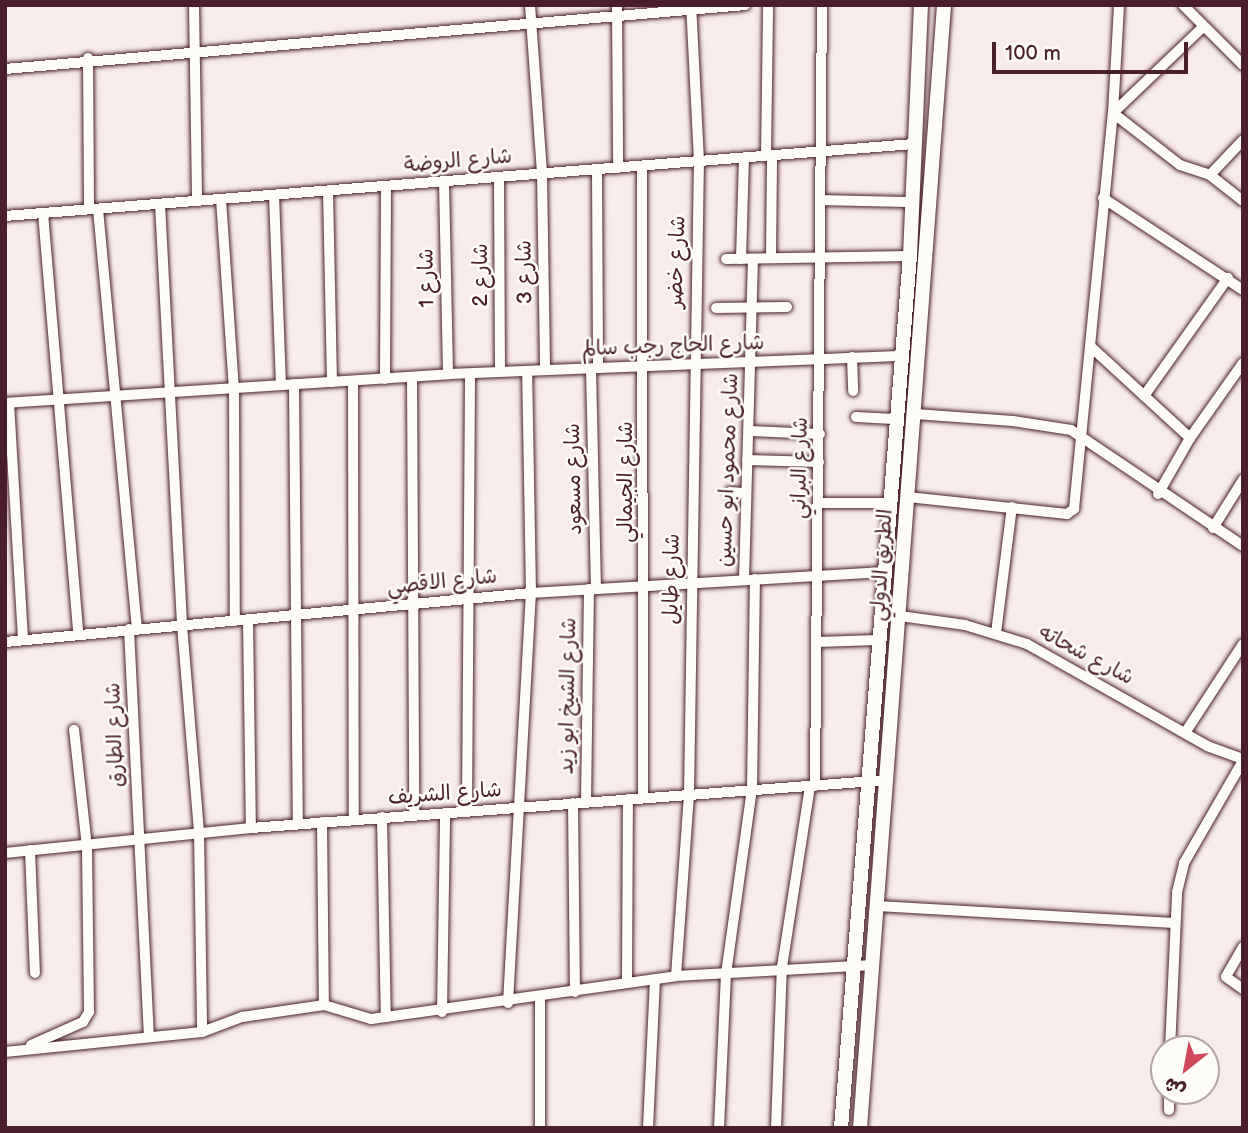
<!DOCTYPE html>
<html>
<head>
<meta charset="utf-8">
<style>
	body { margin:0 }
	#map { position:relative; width:1248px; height:1133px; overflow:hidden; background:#f8ebeb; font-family:"Balsamiq Sans","Playpen Sans Arabic",sans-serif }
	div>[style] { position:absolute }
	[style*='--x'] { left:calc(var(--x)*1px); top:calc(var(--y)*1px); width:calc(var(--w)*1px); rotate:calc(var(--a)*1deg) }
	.roads { filter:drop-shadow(0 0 2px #4a1f2b) drop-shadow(0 0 2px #4a1f2b) }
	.street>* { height:10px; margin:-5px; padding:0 5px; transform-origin:5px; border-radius:5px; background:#fdfcf7 }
	.secondary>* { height:14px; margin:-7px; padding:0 7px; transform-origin:7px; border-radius:7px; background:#fdfcf7 }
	span { translate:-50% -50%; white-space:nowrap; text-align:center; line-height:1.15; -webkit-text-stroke:5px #fdfcf7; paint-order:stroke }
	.street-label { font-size:21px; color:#4a1f2b }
	.frame { position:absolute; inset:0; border:7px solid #4a1f2b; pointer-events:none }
	.north { position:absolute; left:1150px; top:1035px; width:70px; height:70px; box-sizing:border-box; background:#fdfcf7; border:2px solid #b5a4a5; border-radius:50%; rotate:211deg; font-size:19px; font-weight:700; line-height:28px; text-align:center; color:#4a1f2b }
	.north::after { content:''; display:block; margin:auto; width:24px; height:32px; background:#d1495b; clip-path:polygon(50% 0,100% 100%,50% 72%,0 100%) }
	.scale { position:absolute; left:992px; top:42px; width:196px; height:32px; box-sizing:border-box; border:4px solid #4a1f2b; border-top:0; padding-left:9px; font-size:21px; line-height:24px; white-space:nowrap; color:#4a1f2b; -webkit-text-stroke:5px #fdfcf7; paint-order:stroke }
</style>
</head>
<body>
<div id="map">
	<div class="roads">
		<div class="street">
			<div style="--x:194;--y:5;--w:196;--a:89.1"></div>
			<div style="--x:530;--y:5;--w:168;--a:85.9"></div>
			<div style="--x:542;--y:173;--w:197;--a:89.1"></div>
			<div style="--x:617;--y:5;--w:163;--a:89.6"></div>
			<div style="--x:1183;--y:5;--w:85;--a:45"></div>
			<div style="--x:1203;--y:27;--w:124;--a:136.3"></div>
			<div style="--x:1113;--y:113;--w:85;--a:37.8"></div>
			<div style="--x:1180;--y:165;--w:32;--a:18"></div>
			<div style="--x:1210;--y:175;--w:42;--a:38.2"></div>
			<div style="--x:88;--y:58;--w:151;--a:89.6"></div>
			<div style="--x:5;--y:69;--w:743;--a:-4.94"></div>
			<div style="--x:766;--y:156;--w:151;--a:-89.2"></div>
			<div style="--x:642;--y:166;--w:632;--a:89.91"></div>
			<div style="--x:597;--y:169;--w:199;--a:89.7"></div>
			<div style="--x:1210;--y:175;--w:48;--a:-46.7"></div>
			<div style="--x:499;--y:177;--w:195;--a:89.7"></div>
			<div style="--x:444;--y:181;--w:193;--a:88.8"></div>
			<div style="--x:328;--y:191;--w:191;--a:88.8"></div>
			<div style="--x:274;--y:195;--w:190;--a:87.9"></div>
			<div style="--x:1103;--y:198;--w:168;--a:33.3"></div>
			<div style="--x:221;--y:199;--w:189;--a:86.1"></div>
			<div style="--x:234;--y:388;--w:233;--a:89.8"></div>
			<div style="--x:823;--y:200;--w:89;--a:1.3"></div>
			<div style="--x:160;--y:204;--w:422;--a:87"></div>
			<div style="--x:182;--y:625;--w:208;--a:85.3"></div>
			<div style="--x:199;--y:832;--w:200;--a:89.1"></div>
			<div style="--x:98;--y:209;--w:422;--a:84.7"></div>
			<div style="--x:43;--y:213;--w:422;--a:85.2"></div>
			<div style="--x:5;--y:216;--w:912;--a:-4.53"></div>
			<div style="--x:771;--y:258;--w:103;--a:-89.4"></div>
			<div style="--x:726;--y:259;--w:184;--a:-0.9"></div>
			<div style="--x:741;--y:259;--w:101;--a:-88.3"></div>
			<div style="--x:716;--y:308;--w:71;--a:-0.8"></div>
			<div style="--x:1090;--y:346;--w:136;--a:42.6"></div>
			<div style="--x:852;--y:357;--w:34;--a:88"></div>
			<div style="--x:591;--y:369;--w:220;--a:88.7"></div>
			<div style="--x:412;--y:377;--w:438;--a:89.7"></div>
			<div style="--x:385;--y:379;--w:193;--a:-89.7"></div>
			<div style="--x:353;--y:381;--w:439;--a:89.9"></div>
			<div style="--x:294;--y:384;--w:440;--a:89.5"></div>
			<div style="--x:1144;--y:396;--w:145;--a:-54.6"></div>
			<div style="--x:5;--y:403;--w:444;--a:-3.7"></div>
			<div style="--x:448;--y:374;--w:452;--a:-2.3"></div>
			<div style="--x:9;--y:403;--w:237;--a:86.6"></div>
			<div style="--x:915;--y:414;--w:98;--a:4.1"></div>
			<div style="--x:1013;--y:421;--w:59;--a:8.8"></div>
			<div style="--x:1071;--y:430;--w:207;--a:34"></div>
			<div style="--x:856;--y:417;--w:38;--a:3"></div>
			<div style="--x:749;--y:431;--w:71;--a:2.4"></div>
			<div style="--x:747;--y:460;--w:72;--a:1.6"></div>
			<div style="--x:730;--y:492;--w:16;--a:4"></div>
			<div style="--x:1158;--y:494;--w:64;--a:-60.3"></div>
			<div style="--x:1190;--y:438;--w:92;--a:-54.8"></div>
			<div style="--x:908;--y:497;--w:160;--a:6.1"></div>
			<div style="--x:1067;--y:514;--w:9;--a:-36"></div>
			<div style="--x:1074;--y:509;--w:398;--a:-84.4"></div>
			<div style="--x:1113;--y:113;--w:108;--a:-86.8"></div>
			<div style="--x:819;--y:503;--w:70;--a:0"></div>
			<div style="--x:1213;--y:528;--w:57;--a:-58"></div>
			<div style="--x:744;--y:580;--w:321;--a:-88.4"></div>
			<div style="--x:900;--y:616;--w:66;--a:7.9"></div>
			<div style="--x:965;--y:625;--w:65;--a:17"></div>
			<div style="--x:1027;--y:644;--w:207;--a:29.5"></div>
			<div style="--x:1207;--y:746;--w:38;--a:20"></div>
			<div style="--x:248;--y:620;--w:208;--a:89.2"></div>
			<div style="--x:129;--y:629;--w:408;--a:87.2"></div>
			<div style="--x:996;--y:633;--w:127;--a:-82.8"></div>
			<div style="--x:5;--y:642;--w:528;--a:-5.32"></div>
			<div style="--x:531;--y:593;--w:353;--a:-3.4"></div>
			<div style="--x:817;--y:642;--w:61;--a:-1.9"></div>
			<div style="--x:1185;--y:733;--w:106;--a:-56.9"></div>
			<div style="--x:815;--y:786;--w:781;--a:-89.49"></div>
			<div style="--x:573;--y:803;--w:189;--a:89.4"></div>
			<div style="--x:586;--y:803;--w:214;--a:-89.2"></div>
			<div style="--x:467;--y:811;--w:437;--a:-89.6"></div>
			<div style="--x:382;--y:817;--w:200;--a:88.9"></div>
			<div style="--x:322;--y:822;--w:183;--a:89.4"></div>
			<div style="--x:30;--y:850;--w:123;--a:87.7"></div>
			<div style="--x:5;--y:853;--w:247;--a:-5.8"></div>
			<div style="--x:251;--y:828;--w:639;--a:-4.31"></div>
			<div style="--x:878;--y:906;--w:296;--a:3.3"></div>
			<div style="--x:1243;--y:947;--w:34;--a:120"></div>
			<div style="--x:1226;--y:977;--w:21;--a:35"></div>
			<div style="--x:676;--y:976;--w:181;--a:-85.9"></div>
			<div style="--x:689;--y:795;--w:634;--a:-89.1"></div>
			<div style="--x:699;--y:161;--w:156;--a:-92.9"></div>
			<div style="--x:627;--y:983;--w:184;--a:-89.7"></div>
			<div style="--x:540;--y:999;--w:129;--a:90"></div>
			<div style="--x:508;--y:1003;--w:411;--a:-86.8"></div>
			<div style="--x:531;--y:593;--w:222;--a:-91"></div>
			<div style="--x:442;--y:1012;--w:199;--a:-89.1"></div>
			<div style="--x:31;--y:1045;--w:57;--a:-23.9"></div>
			<div style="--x:83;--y:1022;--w:12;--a:-59"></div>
			<div style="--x:89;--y:1012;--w:165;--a:-90.7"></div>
			<div style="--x:87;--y:847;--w:118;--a:-96.3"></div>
			<div style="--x:1170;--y:1049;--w:157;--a:-87.4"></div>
			<div style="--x:1177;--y:892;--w:30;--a:-76"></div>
			<div style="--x:1184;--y:863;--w:118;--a:-60"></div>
			<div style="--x:5;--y:1052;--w:198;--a:-5.8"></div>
			<div style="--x:202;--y:1032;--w:43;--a:-20.6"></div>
			<div style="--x:242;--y:1017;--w:83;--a:-8.3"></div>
			<div style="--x:324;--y:1005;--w:49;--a:16.6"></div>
			<div style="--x:371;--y:1019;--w:308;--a:-8"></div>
			<div style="--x:676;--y:976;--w:197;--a:-3.2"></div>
			<div style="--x:1169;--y:1110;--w:19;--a:-90"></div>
			<div style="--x:648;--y:1128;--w:149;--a:-87.3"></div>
			<div style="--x:719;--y:1128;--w:154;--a:-87.4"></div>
			<div style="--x:726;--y:974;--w:186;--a:-82"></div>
			<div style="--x:752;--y:790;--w:211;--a:-89.2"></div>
			<div style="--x:776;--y:1128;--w:161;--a:-87.9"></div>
			<div style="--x:782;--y:967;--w:183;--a:-81.2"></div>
		</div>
		<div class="secondary">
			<div style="--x:841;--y:1128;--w:875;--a:-85.48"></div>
			<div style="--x:910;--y:256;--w:251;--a:-87.5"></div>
			<div style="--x:860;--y:1128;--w:1126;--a:-85.72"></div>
		</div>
	</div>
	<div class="street-label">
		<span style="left:458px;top:161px;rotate:-5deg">شارع الروضة</span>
		<span style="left:677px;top:262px;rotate:-88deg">شارع خضر</span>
		<span style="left:525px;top:272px;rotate:-91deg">شارع 3</span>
		<span style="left:481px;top:275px;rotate:-90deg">شارع 2</span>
		<span style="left:427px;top:278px;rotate:-91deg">شارع 1</span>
		<span style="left:673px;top:346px;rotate:-2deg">شارع الحاج رجب سالم</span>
		<span style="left:800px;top:468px;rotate:-89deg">شارع البراني</span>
		<span style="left:728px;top:470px;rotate:-88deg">شارع محمود ابو حسين</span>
		<span style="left:574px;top:479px;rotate:-91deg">شارع مسعود</span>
		<span style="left:626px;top:482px;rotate:-90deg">شارع الجيمالي</span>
		<span style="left:882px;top:565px;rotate:-86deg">الطريق الدولي</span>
		<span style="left:672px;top:579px;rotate:-89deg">شارع طايل</span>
		<span style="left:442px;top:582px;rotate:-6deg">شارع الاقصي</span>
		<span style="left:1086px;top:655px;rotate:28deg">شارع شحاته</span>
		<span style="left:568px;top:696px;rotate:-89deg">شارع الشيخ ابو زيد</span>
		<span style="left:115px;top:735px;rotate:-92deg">شارع الطارق</span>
		<span style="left:445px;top:794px;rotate:-4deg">شارع الشريف</span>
	</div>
	<div class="frame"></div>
	<div class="north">ش</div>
	<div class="scale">100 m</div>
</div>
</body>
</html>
